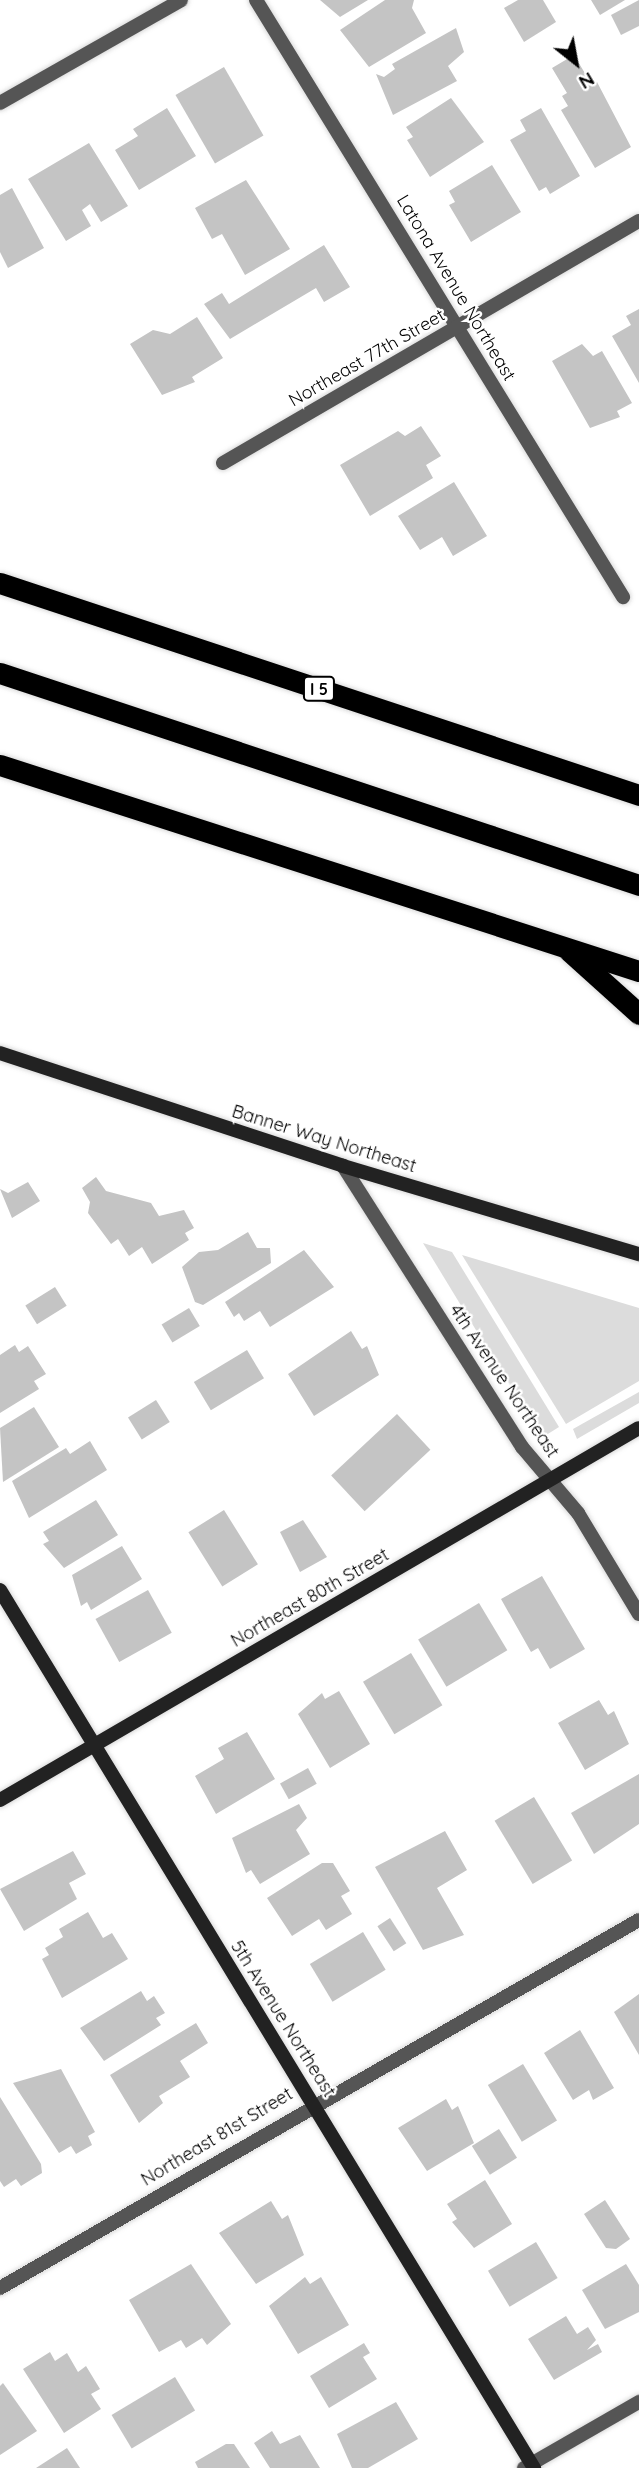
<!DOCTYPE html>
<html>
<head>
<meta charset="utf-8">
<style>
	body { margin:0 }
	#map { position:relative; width:639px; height:2468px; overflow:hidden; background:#fff; font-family:Quicksand,sans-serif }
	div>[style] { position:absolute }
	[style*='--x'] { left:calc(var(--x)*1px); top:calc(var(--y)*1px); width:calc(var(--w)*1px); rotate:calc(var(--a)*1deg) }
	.green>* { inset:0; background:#dcdcdc }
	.building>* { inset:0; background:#c4c4c4; transform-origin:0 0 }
	.roads { filter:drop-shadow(0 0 2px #dbdbdb) drop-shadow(0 0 2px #dbdbdb) }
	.street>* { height:14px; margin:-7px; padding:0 7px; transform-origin:7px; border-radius:7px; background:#555 }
	.secondary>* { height:14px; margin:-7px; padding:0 7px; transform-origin:7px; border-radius:7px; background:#222 }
	.highway>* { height:21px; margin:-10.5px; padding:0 10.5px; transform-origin:10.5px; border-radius:10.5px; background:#000 }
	span { translate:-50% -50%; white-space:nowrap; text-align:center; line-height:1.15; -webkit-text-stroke:5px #fff; paint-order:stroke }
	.shield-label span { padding:2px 5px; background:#fff; border:2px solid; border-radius:5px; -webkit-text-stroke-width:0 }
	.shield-label { font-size:16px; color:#000; font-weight:700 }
	.street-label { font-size:18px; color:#000 }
	.north { position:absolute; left:541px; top:28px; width:70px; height:70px; -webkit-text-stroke:5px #fff; paint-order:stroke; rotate:149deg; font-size:19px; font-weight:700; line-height:28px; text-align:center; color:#000 }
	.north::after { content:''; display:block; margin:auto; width:24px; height:32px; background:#000; clip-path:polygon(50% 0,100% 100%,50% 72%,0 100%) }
</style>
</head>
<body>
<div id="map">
	<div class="green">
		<div style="clip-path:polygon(423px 1243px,452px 1252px,559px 1427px,543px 1437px,538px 1432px)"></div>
		<div style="clip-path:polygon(462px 1255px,639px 1308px,639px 1381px,566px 1424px)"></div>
		<div style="clip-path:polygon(639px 1392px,639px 1403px,577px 1439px,573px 1429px)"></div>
	</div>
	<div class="building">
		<div style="clip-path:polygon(320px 0,368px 0,340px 17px)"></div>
		<div style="clip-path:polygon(385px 0,414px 0,412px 8px,426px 33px,369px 67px,340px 30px)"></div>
		<div style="clip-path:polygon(518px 0,543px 0,556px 22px,524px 42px,504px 8px)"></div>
		<div style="clip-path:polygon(591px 0,625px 0,600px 15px)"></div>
		<div style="clip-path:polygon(639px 0,639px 26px,621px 35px,611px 15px)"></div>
		<div style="clip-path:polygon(456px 28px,464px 52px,448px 66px,457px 81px,393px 115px,376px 74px,384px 77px,395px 69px,392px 64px)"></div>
		<div style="clip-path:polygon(574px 55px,592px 85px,597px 82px,631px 147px,595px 168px,561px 110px,568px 106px,562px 96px,567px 93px,552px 68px)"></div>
		<div style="left:224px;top:67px;width:79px;height:56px;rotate:60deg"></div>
		<div style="clip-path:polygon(451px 98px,484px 142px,430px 177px,407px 140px,413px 137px,406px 127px)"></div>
		<div style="clip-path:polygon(167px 108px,196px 156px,139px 190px,115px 150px,138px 136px,133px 129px)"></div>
		<div style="clip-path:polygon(541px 108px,580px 176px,550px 194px,546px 187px,539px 191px,510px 140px,526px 131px,520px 120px)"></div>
		<div style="clip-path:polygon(89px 143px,128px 206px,101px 222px,90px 204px,82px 210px,91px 226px,66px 241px,28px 179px)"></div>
		<div style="clip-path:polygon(492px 165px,521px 212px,471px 242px,449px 205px,455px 202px,449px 191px)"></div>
		<div style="clip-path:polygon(246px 180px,290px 249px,245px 275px,222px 234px,212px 239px,195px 208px)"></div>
		<div style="clip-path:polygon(12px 188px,44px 248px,8px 268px,0 252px,0 195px)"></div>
		<div style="clip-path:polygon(324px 245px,350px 287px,324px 302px,316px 288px,230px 339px,204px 304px,222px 293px,229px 304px)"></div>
		<div style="clip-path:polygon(639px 309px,639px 383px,612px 336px,631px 325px,626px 316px)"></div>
		<div style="clip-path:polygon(197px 317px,223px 358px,192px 377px,195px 382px,162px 395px,130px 344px,153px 330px,170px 334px)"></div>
		<div style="clip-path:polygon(582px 344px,593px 356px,602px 351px,632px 403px,617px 411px,620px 417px,590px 428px,552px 361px)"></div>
		<div style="clip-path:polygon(421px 426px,441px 456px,426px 465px,433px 478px,370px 516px,340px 465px,398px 431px,405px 436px)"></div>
		<div style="clip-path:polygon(454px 482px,487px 536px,453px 556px,442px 537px,420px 550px,398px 516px)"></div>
		<div style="clip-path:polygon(96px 1177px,106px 1191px,151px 1203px,159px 1216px,184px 1210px,194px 1228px,185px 1233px,189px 1240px,152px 1264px,142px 1247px,129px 1256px,118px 1239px,111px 1244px,88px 1213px,90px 1202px,82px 1188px)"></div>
		<div style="clip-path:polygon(28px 1182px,40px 1201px,12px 1218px,0 1189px,8px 1193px)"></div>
		<div style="clip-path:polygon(248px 1232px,257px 1248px,270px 1248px,271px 1263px,203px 1305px,195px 1302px,182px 1267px,199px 1252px,218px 1250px)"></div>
		<div style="clip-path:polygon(304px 1250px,334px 1287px,270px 1327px,260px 1311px,244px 1321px,239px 1313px,234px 1317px,225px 1302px)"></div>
		<div style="left:55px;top:1287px;width:22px;height:35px;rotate:58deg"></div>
		<div style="left:189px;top:1308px;width:21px;height:32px;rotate:59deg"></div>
		<div style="clip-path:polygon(351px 1331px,362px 1349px,367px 1346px,379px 1375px,314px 1416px,288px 1374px)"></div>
		<div style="clip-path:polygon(15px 1345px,19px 1352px,28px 1346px,46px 1374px,34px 1381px,39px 1389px,0 1413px,0 1355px)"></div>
		<div style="left:247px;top:1350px;width:33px;height:62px;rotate:59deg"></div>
		<div style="left:156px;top:1400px;width:26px;height:33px;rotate:58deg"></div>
		<div style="clip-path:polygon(34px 1407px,59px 1447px,3px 1482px,0 1428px)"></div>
		<div style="left:397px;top:1414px;width:49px;height:90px;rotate:47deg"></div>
		<div style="clip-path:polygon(90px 1441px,107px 1470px,29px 1518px,12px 1481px,66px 1448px,70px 1454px)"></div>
		<div style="clip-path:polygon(96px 1500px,118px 1535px,64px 1568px,43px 1544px,49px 1541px,43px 1532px)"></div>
		<div style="left:224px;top:1510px;width:64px;height:42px;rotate:58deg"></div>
		<div style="clip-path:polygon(303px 1520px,327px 1557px,300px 1572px,280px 1532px)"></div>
		<div style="clip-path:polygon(122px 1546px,142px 1579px,91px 1610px,87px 1602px,81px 1606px,72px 1575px)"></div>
		<div style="clip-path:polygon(542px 1576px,585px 1649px,550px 1669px,538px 1648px,531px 1652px,501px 1599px)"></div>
		<div style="left:148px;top:1590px;width:49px;height:60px;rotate:61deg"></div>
		<div style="left:479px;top:1603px;width:55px;height:71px;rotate:59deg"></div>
		<div style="left:411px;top:1653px;width:61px;height:56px;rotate:59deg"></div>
		<div style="clip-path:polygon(339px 1691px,370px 1744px,330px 1768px,298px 1714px,322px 1693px,325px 1699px)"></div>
		<div style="clip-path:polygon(599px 1700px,608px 1715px,614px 1711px,629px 1744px,585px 1770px,558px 1723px)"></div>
		<div style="clip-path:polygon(247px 1732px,275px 1779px,216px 1814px,195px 1776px,224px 1759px,218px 1748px)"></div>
		<div style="left:308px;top:1768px;width:18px;height:32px;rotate:61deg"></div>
		<div style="clip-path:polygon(639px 1774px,639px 1824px,594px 1854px,571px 1813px)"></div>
		<div style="left:534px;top:1797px;width:74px;height:46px;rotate:59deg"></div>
		<div style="clip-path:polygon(299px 1804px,307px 1818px,296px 1830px,310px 1854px,260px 1884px,251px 1870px,246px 1873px,232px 1838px)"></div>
		<div style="clip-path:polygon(445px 1831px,467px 1870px,437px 1888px,464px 1935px,423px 1950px,375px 1867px)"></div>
		<div style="clip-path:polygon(73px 1851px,86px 1874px,69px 1883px,77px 1899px,24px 1931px,0 1889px)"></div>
		<div style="clip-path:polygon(322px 1863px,333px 1863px,350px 1891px,341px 1896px,352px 1914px,326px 1930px,319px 1919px,292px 1936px,267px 1898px)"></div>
		<div style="clip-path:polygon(88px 1912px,103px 1938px,112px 1933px,128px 1959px,62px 1998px,42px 1959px,49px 1955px,45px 1948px,63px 1937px,59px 1929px)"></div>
		<div style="left:390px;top:1918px;width:30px;height:15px;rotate:57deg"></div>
		<div style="left:363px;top:1932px;width:44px;height:62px;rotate:59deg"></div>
		<div style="clip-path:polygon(141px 1991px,147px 2001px,154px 1996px,165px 2013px,156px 2018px,161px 2025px,104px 2061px,80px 2028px)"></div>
		<div style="clip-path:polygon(639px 1994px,639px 2055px,614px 2012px)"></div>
		<div style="clip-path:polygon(196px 2023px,208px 2043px,180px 2061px,190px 2077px,159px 2096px,163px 2103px,139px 2123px,110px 2075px)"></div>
		<div style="clip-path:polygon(580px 2030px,614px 2088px,593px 2100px,589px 2090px,573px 2100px,544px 2053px)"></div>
		<div style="left:523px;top:2064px;width:66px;height:41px;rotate:59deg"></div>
		<div style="clip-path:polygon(61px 2069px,95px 2132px,88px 2136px,92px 2145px,76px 2154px,71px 2146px,59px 2153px,13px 2083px)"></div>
		<div style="clip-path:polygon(0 2097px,41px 2164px,42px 2173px,21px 2186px,16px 2179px,4px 2187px,0 2181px)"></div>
		<div style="clip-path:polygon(446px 2099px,452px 2110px,458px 2106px,474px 2143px,427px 2171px,398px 2128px)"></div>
		<div style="left:499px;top:2129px;width:34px;height:32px;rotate:58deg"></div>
		<div style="clip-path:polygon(485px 2180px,512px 2224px,474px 2248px,452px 2222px,457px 2219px,447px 2204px)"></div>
		<div style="clip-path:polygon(605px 2200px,630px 2239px,616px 2249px,606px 2248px,584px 2214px)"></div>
		<div style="clip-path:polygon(271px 2201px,282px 2219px,288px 2215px,304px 2255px,256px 2284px,219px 2233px)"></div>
		<div style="left:536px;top:2242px;width:42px;height:56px;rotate:59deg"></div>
		<div style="clip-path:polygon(191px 2264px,231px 2324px,207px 2345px,202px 2338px,186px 2348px,181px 2340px,159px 2352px,129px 2300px)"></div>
		<div style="clip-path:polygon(626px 2264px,639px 2285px,639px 2312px,605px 2329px,582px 2290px)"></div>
		<div style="clip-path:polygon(305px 2277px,310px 2284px,321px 2277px,349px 2325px,298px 2354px,269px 2306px)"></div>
		<div style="clip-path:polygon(566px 2316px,577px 2334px,588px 2327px,596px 2340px,587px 2350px,598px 2344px,602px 2352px,554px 2380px,528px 2339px)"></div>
		<div style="clip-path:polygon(364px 2343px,370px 2353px,363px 2357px,377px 2379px,329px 2408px,310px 2376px)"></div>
		<div style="clip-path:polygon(50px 2352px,55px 2361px,67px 2353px,78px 2372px,86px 2366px,100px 2389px,91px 2394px,101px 2409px,64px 2433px,23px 2369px)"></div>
		<div style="left:175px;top:2377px;width:39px;height:74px;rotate:59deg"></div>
		<div style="clip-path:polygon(3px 2383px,37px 2431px,0 2455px,0 2386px)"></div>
		<div style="clip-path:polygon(396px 2402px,418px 2439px,368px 2468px,352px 2468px,337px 2434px)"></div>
		<div style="clip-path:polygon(272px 2431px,280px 2444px,300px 2435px,320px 2468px,270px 2468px,254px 2443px)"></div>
		<div style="clip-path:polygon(226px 2444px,234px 2444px,250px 2468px,198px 2468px,195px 2462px)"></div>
		<div style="clip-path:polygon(67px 2448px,80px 2468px,36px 2468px)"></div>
	</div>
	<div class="roads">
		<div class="street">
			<div style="--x:256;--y:0;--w:701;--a:58.42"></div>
			<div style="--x:0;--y:103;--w:208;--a:-29.6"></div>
			<div style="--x:223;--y:463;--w:481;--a:-30.2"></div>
			<div style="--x:343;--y:1166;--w:333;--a:57.5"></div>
			<div style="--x:522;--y:1447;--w:87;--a:49.7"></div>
			<div style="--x:578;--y:1513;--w:118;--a:58.9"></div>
			<div style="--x:0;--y:2288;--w:737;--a:-29.94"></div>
			<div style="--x:524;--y:2468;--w:133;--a:-29.9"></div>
		</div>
		<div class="secondary">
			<div style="--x:0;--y:1053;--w:361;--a:18.2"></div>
			<div style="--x:343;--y:1166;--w:309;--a:16.6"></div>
			<div style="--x:0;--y:1590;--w:1028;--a:58.69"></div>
			<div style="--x:0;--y:1800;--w:739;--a:-30.21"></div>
		</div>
		<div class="highway">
			<div style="--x:0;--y:583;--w:673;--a:18.35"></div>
			<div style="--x:0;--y:673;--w:673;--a:18.35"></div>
			<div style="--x:0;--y:765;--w:671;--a:17.87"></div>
			<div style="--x:569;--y:951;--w:94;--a:42"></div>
		</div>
	</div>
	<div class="shield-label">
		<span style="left:319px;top:689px">I 5</span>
	</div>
	<div class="street-label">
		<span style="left:456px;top:288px;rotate:59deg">Latona Avenue Northeast</span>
		<span style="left:367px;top:358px;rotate:-30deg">Northeast 77th Street</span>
		<span style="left:324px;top:1139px;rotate:17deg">Banner Way Northeast</span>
		<span style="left:504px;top:1381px;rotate:56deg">4th Avenue Northeast</span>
		<span style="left:310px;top:1598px;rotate:-30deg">Northeast 80th Street</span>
		<span style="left:283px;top:2019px;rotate:58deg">5th Avenue Northeast</span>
		<span style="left:217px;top:2137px;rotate:-31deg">Northeast 81st Street</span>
	</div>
	<div class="north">N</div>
</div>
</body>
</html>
